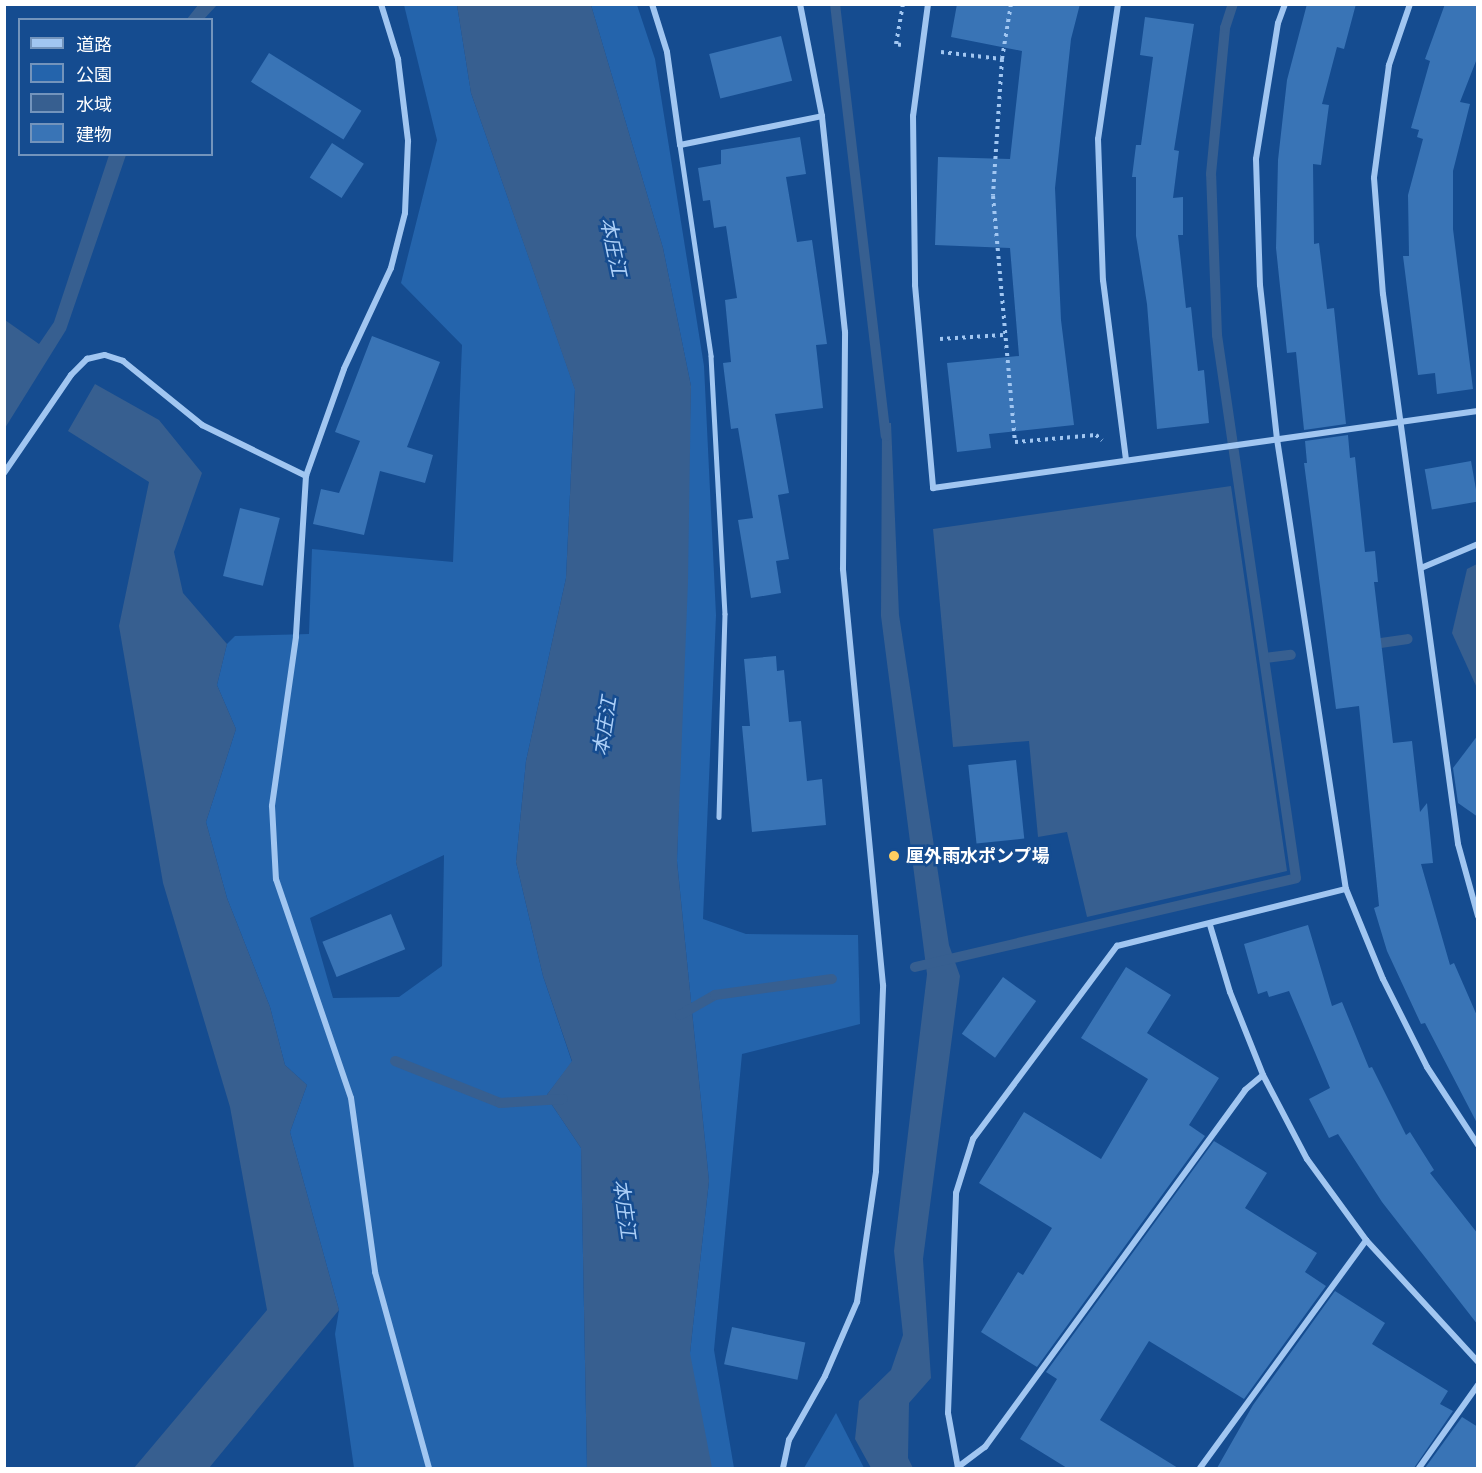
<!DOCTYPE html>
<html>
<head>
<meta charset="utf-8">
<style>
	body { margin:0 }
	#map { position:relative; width:1482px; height:1473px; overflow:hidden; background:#154c90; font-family:"Work Sans","Noto Sans JP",sans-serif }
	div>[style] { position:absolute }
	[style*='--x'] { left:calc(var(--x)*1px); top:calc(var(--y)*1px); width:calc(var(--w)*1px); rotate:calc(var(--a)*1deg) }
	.green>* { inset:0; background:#2464ac }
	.water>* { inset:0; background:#375f90 }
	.stream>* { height:10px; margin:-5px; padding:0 5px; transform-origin:5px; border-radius:5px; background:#375f90 }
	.building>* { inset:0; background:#3974b6; transform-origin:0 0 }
	.path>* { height:4px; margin-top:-2px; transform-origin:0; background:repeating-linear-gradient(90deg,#a1c6f1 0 3px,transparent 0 7.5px) }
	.lane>* { height:4.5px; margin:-2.25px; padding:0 2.25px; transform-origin:2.25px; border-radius:2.25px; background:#a1c6f1 }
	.street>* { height:6px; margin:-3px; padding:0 3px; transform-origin:3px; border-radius:3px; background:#a1c6f1 }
	.dots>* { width:16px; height:16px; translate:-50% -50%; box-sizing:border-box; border:3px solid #154c90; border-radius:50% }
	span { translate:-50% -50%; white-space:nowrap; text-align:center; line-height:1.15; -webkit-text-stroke:5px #154c90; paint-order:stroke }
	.poi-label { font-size:18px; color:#fff; font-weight:700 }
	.left { translate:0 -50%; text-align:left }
	.water-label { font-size:20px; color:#add0f8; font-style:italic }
	.frame { position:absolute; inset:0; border:6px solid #fff; pointer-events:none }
	.legend { position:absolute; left:18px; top:18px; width:195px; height:138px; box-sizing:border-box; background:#154c90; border:2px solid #7394bc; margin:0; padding:8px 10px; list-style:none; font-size:18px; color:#fff }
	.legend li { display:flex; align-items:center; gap:12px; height:30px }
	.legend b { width:30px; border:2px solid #7394bc }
</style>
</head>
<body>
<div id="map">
	<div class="green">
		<div style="clip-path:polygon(evenodd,404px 5px,457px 5px,471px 93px,575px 389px,566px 578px,526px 761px,516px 862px,543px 976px,572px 1062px,546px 1096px,581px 1148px,587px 1468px,354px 1468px,335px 1334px,339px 1310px,290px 1132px,307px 1085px,285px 1065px,270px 1007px,227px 898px,206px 822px,236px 729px,217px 685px,227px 644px,235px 636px,309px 634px,312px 549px,453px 562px,462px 345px,401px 283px,437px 140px,404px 5px,444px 855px,442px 966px,399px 997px,333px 998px,310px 918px,444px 855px)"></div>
		<div style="clip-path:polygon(591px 5px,637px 5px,655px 59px,704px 366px,716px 615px,703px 919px,746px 934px,858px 935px,860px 1024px,742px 1054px,714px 1350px,734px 1468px,684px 1468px,690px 1353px,709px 1181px,677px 861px,691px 386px,663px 248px)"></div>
		<div style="clip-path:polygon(836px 1413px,864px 1468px,804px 1468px)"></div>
	</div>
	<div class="water">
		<div style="clip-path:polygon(198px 5px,198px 4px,217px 5px,204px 19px,187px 19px)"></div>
		<div style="clip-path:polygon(457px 5px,591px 5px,663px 248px,691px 386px,688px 582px,677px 861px,709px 1181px,690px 1353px,712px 1468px,587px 1468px,581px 1148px,546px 1096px,572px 1061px,543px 976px,516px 862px,526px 761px,566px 578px,575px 390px,471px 93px)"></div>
		<div style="clip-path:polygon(109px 155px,126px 155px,66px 330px,5px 428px,5px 320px,39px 344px,54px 322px)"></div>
		<div style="clip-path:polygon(95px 384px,159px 420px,202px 473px,174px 552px,183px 593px,227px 644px,217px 685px,236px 729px,206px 822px,227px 898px,270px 1007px,285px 1065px,307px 1085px,290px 1132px,339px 1310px,209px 1468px,134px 1468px,267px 1310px,230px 1107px,163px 883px,119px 626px,149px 482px,68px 431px)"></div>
		<div style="clip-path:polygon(882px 423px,891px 423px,899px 615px,949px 945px,960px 976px,923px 1259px,931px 1378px,909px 1403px,908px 1458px,913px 1468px,871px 1468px,855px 1439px,859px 1401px,891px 1370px,903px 1335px,894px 1251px,927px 974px,881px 616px)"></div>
		<div style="clip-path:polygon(1231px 486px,1287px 871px,1087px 917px,1067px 832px,1038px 837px,1029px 741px,953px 747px,933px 529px)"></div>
		<div style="clip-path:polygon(1477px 564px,1477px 688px,1452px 633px,1467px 569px)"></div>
	</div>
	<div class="stream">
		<div style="--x:835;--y:4;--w:435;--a:83.3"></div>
		<div style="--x:1367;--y:645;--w:41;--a:-8.3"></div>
		<div style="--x:1265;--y:658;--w:26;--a:-7"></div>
		<div style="--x:915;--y:967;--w:391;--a:-13.1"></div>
		<div style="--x:1296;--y:878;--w:549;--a:-98.28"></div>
		<div style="--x:1217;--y:335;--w:161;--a:-92.1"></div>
		<div style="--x:1211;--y:174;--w:147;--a:-84.5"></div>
		<div style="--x:1225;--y:28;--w:25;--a:-72"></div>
		<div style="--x:680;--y:1015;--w:40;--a:-29.7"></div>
		<div style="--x:715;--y:995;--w:118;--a:-7.8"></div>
		<div style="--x:395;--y:1061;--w:113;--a:21.8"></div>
		<div style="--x:500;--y:1103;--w:63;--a:-3.6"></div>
	</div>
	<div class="building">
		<div style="clip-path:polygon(957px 4px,1080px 4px,1071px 39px,1055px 188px,1061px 320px,1074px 425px,989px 434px,991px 448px,957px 452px,947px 363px,1019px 356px,1010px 248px,935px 245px,938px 157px,1010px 159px,1022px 51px,951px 37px)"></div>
		<div style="clip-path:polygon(1307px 4px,1356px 4px,1344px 49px,1337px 47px,1322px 104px,1329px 105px,1321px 165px,1313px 164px,1314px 244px,1319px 243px,1327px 309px,1334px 308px,1346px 424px,1304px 430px,1296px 352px,1287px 353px,1276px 248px,1278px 160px,1287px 80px)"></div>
		<div style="clip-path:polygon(1445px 4px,1478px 4px,1478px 56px,1460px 102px,1470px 104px,1453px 171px,1453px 229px,1473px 389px,1437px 394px,1435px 373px,1418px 375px,1403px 256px,1409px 256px,1408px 195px,1423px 139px,1417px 137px,1419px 130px,1411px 128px,1430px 61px,1425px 59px)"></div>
		<div style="clip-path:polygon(1145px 17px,1194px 24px,1174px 150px,1179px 151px,1173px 198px,1183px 197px,1183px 235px,1178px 235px,1186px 308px,1191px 307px,1198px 371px,1204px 370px,1209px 423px,1157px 429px,1147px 304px,1136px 236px,1136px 177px,1132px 177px,1136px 145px,1141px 145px,1153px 57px,1140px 55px)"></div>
		<div style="left:781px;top:36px;width:46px;height:74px;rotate:76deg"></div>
		<div style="left:269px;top:53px;width:109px;height:34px;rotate:32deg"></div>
		<div style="clip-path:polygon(800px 137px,806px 174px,786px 177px,797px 242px,812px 240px,827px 344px,816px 345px,823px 408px,775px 414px,789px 493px,778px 495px,789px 559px,776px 561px,781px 593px,751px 598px,738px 520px,753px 518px,738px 428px,731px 429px,723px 363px,731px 362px,725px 300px,737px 298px,726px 226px,714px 228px,710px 200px,703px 201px,698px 168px,721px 164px,721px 150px)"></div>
		<div style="left:332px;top:143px;width:38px;height:41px;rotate:33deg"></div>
		<div style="clip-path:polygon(372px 336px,440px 362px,407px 447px,433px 455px,425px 483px,380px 471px,364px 535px,313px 524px,321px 489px,339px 493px,360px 441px,335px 432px)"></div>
		<div style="clip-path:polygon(1348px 435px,1350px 458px,1355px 457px,1365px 552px,1375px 551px,1378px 582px,1374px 582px,1393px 743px,1412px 741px,1420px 812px,1427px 803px,1433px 863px,1421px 864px,1450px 965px,1454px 963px,1478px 1018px,1478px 1125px,1425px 1023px,1421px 1024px,1387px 951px,1374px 908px,1379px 906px,1359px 706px,1336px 709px,1304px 463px,1307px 463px,1305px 441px)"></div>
		<div style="left:1471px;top:461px;width:41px;height:47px;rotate:80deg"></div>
		<div style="left:240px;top:508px;width:41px;height:70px;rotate:14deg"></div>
		<div style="clip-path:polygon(776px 656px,777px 671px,784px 670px,789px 722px,801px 721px,807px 781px,822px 779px,826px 825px,752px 832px,742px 726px,750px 726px,744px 659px)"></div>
		<div style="clip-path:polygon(1478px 735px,1478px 817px,1458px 803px,1453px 768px)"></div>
		<div style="left:1016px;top:760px;width:79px;height:48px;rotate:84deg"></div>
		<div style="left:391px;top:914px;width:38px;height:74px;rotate:68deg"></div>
		<div style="clip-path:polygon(1308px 925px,1332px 1006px,1342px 1002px,1369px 1068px,1372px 1067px,1406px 1135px,1410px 1132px,1434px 1170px,1430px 1173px,1478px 1234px,1478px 1325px,1382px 1202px,1338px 1134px,1329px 1138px,1309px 1099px,1330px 1088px,1289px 991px,1269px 997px,1267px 991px,1258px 994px,1244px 944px)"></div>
		<div style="clip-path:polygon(1126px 967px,1171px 995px,1147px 1033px,1219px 1078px,1189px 1125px,1205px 1136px,1037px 1367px,981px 1332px,1018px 1272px,1023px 1275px,1052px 1228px,979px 1183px,1024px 1112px,1101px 1159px,1148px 1079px,1081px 1038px)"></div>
		<div style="left:1003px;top:977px;width:41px;height:70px;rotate:36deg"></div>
		<div style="clip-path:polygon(1214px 1141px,1267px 1173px,1245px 1208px,1317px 1253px,1305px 1272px,1326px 1286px,1244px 1399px,1149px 1341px,1100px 1420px,1178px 1468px,1067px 1468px,1020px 1439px,1057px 1379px,1046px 1372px)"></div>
		<div style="clip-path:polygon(1335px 1291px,1385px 1323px,1372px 1344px,1448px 1391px,1440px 1404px,1453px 1411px,1414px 1468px,1217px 1468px,1253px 1405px)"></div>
		<div style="left:732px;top:1327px;width:75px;height:38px;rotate:12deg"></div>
		<div style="clip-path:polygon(1462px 1417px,1478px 1427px,1478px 1468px,1425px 1468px)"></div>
	</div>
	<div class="path">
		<div style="--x:1011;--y:4;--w:56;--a:99.3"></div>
		<div style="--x:1002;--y:59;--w:137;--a:93.8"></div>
		<div style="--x:993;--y:196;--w:247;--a:84.9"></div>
		<div style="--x:1015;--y:442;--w:81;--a:-4.9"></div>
		<div style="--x:1096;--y:435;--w:8;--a:40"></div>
		<div style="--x:901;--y:45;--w:5;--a:-169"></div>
		<div style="--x:896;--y:44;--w:41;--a:-80.1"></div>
		<div style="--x:941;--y:52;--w:61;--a:6.5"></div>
		<div style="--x:940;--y:339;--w:63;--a:-3.6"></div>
	</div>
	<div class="lane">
		<div style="--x:680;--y:145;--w:213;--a:81.6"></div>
		<div style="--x:711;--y:356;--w:258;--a:86.9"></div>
		<div style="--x:725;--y:614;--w:203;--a:91.7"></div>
	</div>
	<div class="street">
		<div style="--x:381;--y:4;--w:58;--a:72.8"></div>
		<div style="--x:398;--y:59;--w:83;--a:83"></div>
		<div style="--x:408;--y:141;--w:72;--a:92.4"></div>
		<div style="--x:405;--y:213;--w:57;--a:104.3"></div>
		<div style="--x:391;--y:268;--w:111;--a:115"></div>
		<div style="--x:344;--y:369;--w:114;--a:109.6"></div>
		<div style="--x:306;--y:476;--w:161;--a:93.6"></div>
		<div style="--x:296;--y:637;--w:171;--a:98.1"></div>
		<div style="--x:272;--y:806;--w:73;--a:86.9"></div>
		<div style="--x:276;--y:879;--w:231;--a:71.1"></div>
		<div style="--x:351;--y:1098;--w:176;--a:82.1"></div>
		<div style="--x:375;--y:1272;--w:203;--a:74.6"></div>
		<div style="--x:652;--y:4;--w:50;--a:72.6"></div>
		<div style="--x:667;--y:52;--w:94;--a:82"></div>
		<div style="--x:680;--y:145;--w:145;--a:-11.5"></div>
		<div style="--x:928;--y:4;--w:113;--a:97.6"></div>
		<div style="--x:913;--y:116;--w:169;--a:89.3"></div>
		<div style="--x:915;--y:285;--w:204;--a:84.9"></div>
		<div style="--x:933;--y:488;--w:550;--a:-8.04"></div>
		<div style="--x:1118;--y:4;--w:136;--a:98.4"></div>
		<div style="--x:1098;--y:139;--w:141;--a:88"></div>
		<div style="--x:1103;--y:280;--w:181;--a:82.7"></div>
		<div style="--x:1285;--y:4;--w:20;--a:110"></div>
		<div style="--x:1278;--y:23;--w:138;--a:99.2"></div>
		<div style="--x:1256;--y:159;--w:126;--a:88.2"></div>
		<div style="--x:1260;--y:285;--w:155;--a:83.7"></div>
		<div style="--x:1277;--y:439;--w:455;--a:81.3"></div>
		<div style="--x:1346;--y:889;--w:97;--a:67.7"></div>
		<div style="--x:1383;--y:979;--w:98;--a:63.4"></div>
		<div style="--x:1427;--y:1067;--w:93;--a:56.8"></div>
		<div style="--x:1410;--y:4;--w:65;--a:109"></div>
		<div style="--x:1389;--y:65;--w:114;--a:97.6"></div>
		<div style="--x:1374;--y:178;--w:116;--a:85.6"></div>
		<div style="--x:1383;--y:294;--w:555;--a:82.23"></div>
		<div style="--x:1458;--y:844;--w:75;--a:74.5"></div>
		<div style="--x:4;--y:473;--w:119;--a:-55.6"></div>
		<div style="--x:71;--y:375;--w:23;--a:-45"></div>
		<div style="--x:87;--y:359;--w:18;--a:-13"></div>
		<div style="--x:105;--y:355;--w:19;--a:18"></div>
		<div style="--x:123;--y:361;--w:102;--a:39"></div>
		<div style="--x:202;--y:425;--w:116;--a:26.1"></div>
		<div style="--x:1421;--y:568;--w:62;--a:-22.8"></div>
		<div style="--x:1210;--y:925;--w:70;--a:73.4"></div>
		<div style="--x:1230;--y:992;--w:89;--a:68.3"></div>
		<div style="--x:1263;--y:1075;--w:95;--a:62.4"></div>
		<div style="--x:1307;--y:1159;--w:100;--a:53.9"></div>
		<div style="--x:1366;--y:1240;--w:166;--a:47.4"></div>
		<div style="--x:958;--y:1467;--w:34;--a:-37"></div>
		<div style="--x:985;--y:1447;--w:442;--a:-53.9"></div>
		<div style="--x:1245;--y:1090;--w:23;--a:-40"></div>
		<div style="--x:783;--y:1468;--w:29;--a:-78"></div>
		<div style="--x:789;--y:1440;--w:73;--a:-60.6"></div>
		<div style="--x:825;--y:1376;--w:81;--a:-66.6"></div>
		<div style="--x:857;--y:1302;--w:132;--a:-81.7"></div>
		<div style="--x:876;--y:1171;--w:186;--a:-87.8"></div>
		<div style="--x:883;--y:985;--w:418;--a:-95.5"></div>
		<div style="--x:843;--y:569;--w:237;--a:-89.5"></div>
		<div style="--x:845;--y:332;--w:217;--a:-96.1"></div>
		<div style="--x:822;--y:116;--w:114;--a:-101.1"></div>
		<div style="--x:958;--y:1468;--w:56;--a:-100.3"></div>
		<div style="--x:948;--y:1413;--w:220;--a:-87.9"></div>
		<div style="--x:956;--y:1193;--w:57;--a:-72.5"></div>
		<div style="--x:973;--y:1139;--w:241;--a:-53.3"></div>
		<div style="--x:1117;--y:946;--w:236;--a:-14"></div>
		<div style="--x:1200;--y:1468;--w:282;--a:-53.9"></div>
		<div style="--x:1419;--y:1468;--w:102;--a:-54.6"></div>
	</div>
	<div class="dots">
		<div style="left:894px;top:856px;background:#ffce60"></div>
	</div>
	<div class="poi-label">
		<span class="left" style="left:906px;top:856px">厘外雨水ポンプ場</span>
	</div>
	<div class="water-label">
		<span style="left:613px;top:247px;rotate:78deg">本庄江</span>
		<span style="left:605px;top:726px;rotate:-81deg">本庄江</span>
		<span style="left:624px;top:1209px;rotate:82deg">本庄江</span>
	</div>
	<div class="frame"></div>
	<ul class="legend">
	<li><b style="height:8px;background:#a1c6f1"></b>道路</li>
	<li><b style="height:16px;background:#2464ac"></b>公園</li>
	<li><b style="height:16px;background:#375f90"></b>水域</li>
	<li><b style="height:16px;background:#3974b6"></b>建物</li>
	</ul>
</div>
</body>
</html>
